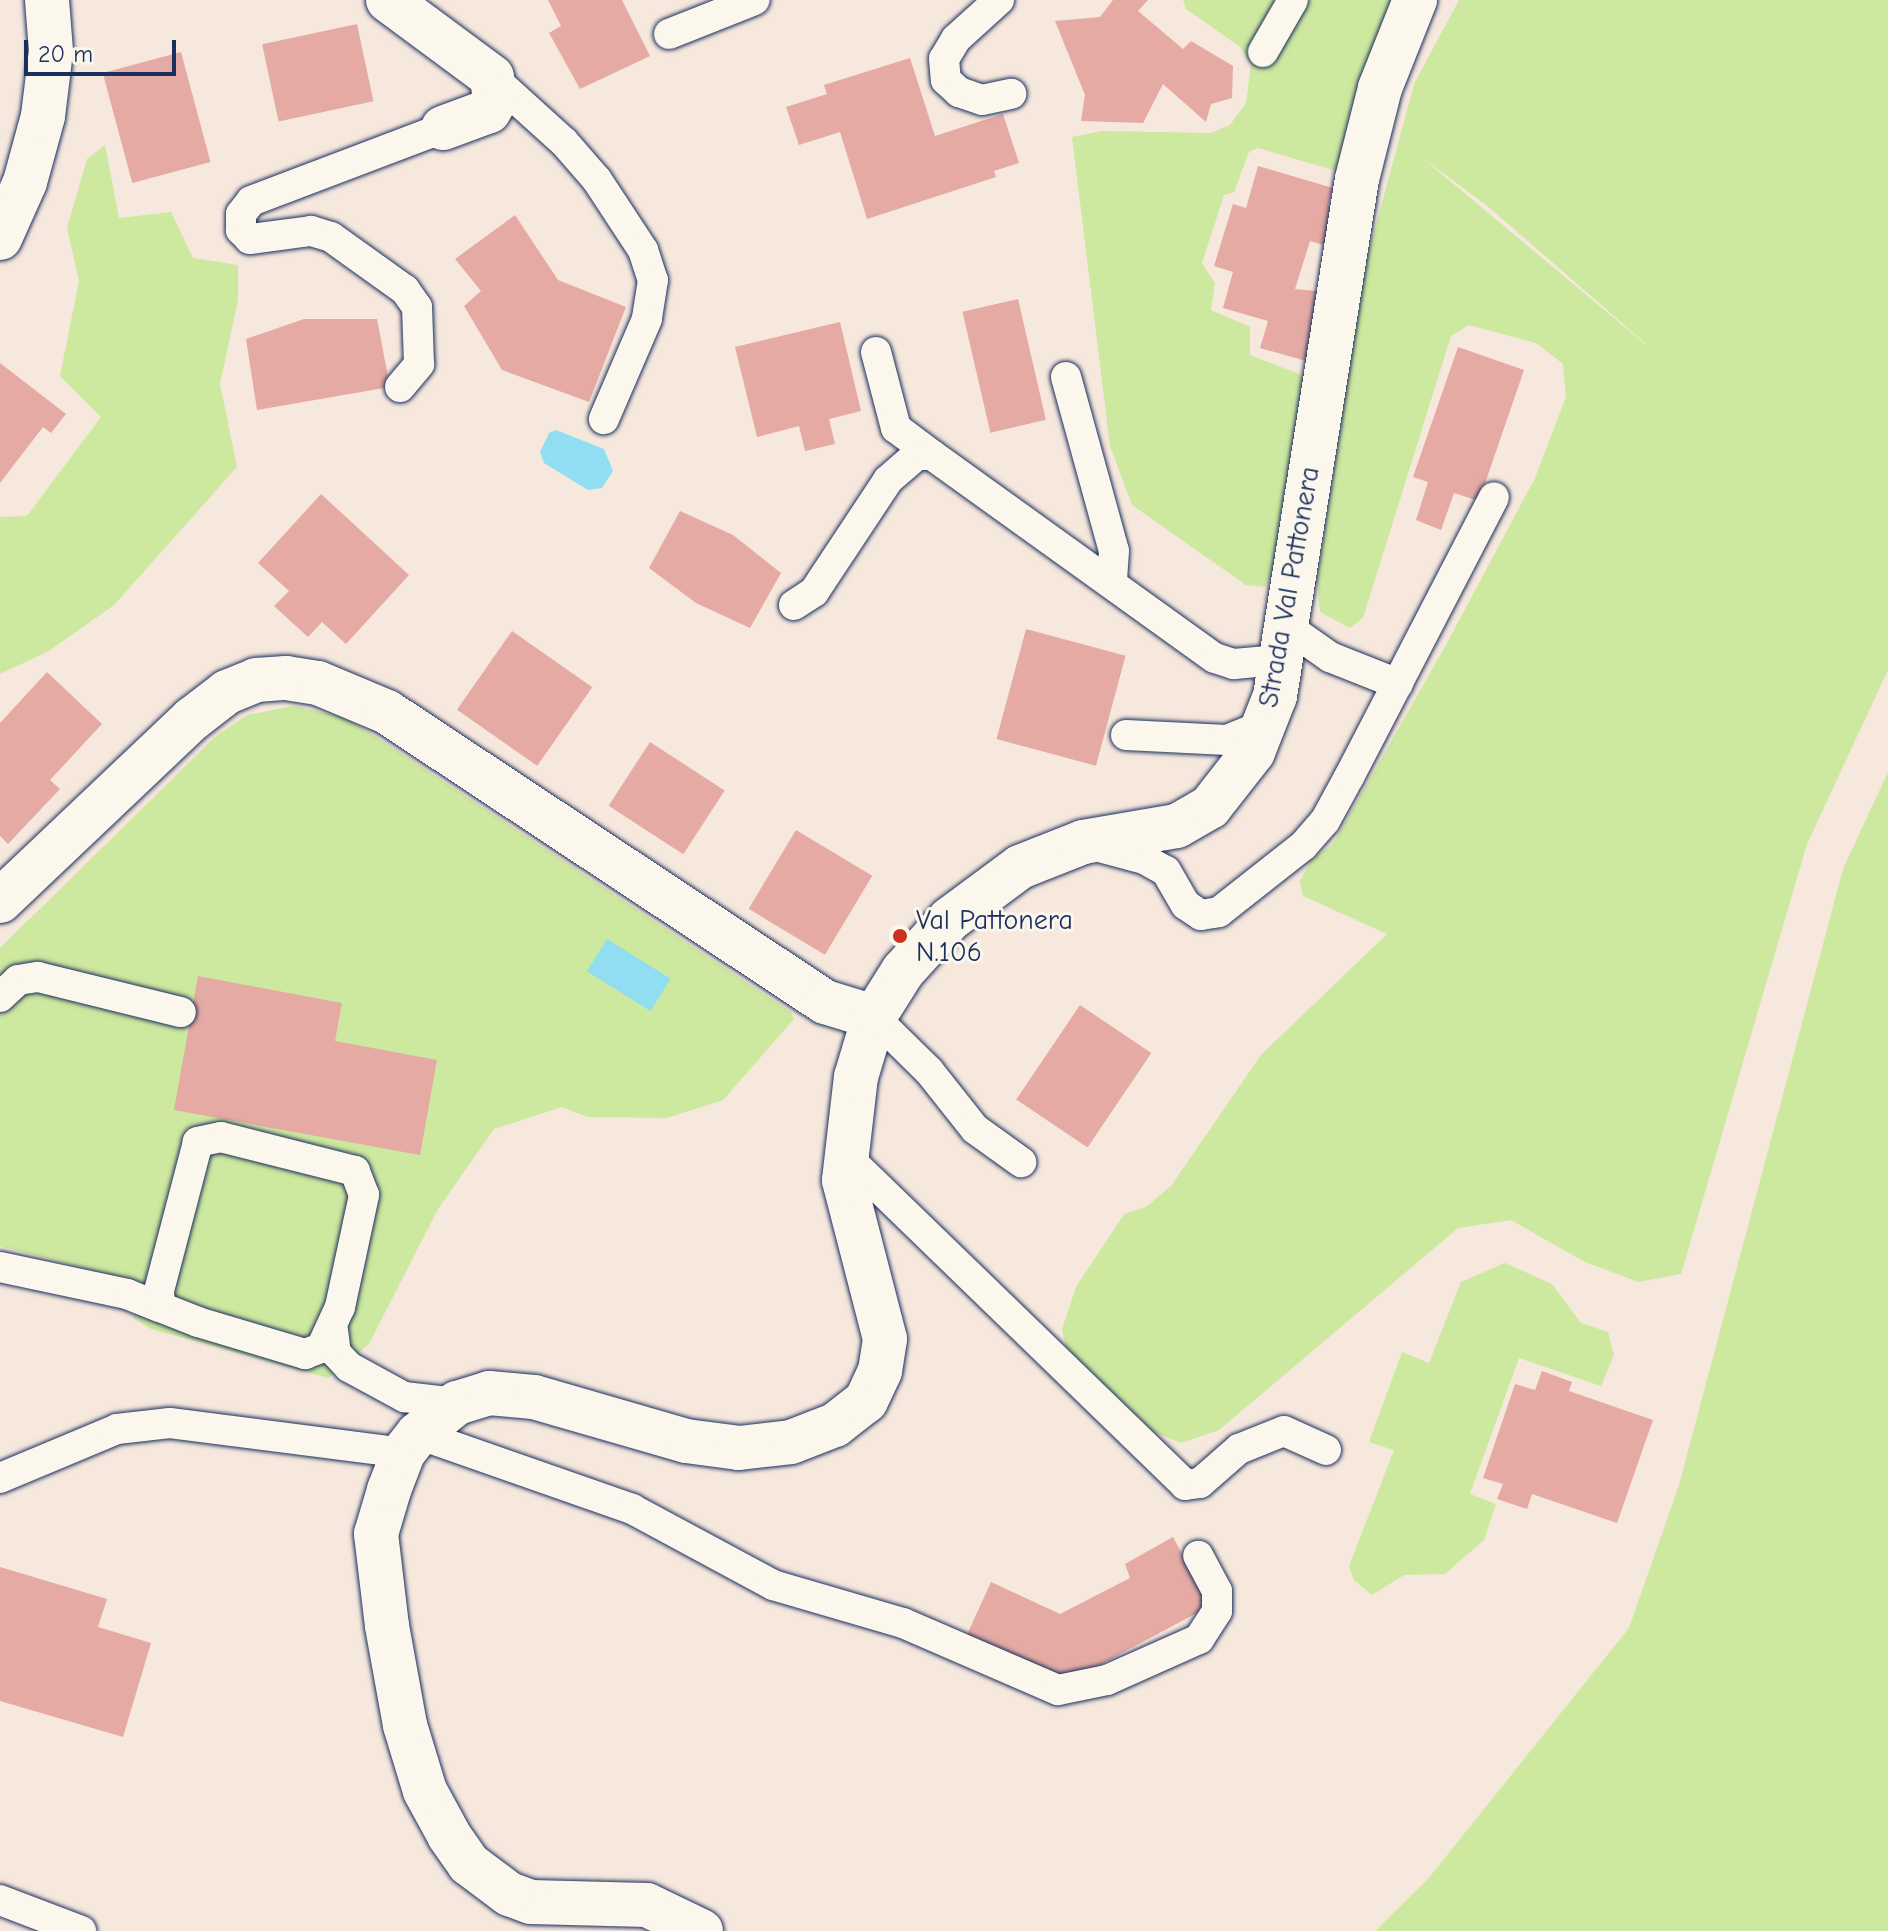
<!DOCTYPE html>
<html>
<head>
<meta charset="utf-8">
<style>
	body { margin:0 }
	#map { position:relative; width:1888px; height:1931px; overflow:hidden; background:#f6e8dd; font-family:"Comic Neue",sans-serif }
	div>[style] { position:absolute }
	[style*='--x'] { left:calc(var(--x)*1px); top:calc(var(--y)*1px); width:calc(var(--w)*1px); rotate:calc(var(--a)*1deg) }
	.green>* { inset:0; background:#cde89f }
	.water>* { inset:0; background:#91ddf1; transform-origin:0 0 }
	.building>* { inset:0; background:#e4aaa3; transform-origin:0 0 }
	.roads { filter:drop-shadow(0 0 2px #1b2f5e) drop-shadow(0 0 2px #1b2f5e) }
	.lane>* { height:30px; margin:-15px; padding:0 15px; transform-origin:15px; border-radius:15px; background:#fbf7ec }
	.street>* { height:44px; margin:-22px; padding:0 22px; transform-origin:22px; border-radius:22px; background:#fbf7ec }
	.secondary>* { height:44px; margin:-22px; padding:0 22px; transform-origin:22px; border-radius:22px; background:#fbf7ec }
	.dots>* { width:22px; height:22px; translate:-50% -50%; box-sizing:border-box; border:4px solid #fbf7ec; border-radius:50% }
	span { translate:-50% -50%; white-space:nowrap; text-align:center; line-height:1.15; -webkit-text-stroke:6px #fbf7ec; paint-order:stroke }
	.street-label { font-size:28px; color:#1b2f5e }
	.poi-label { font-size:28px; color:#1b2f5e }
	.left { translate:0 -50%; text-align:left }
	.scale { position:absolute; left:24px; top:40px; width:152px; height:36px; box-sizing:border-box; border:4px solid #1b2f5e; border-top:0; padding-left:10px; font-size:24px; line-height:28px; white-space:nowrap; color:#1b2f5e; -webkit-text-stroke:6px #fbf7ec; paint-order:stroke }
</style>
</head>
<body>
<div id="map">
	<div class="green">
		<div style="clip-path:polygon(1183px 0,1400px 0,1340px 172px,1258px 148px,1249px 152px,1234px 192px,1224px 195px,1202px 263px,1215px 283px,1211px 310px,1250px 327px,1250px 355px,1307px 377px,1273px 574px,1266px 587px,1246px 585px,1132px 505px,1110px 446px,1072px 137px,1102px 131px,1211px 133px,1230px 125px,1246px 103px,1251px 64px,1240px 47px,1186px 9px)"></div>
		<div style="clip-path:polygon(evenodd,1459px 0,1888px 0,1888px 670px,1807px 844px,1681px 1274px,1638px 1282px,1583px 1261px,1511px 1220px,1458px 1228px,1219px 1430px,1181px 1443px,1152px 1431px,1066px 1348px,1062px 1329px,1076px 1287px,1124px 1214px,1146px 1207px,1171px 1186px,1261px 1055px,1387px 934px,1303px 896px,1300px 881px,1311px 860px,1333px 844px,1447px 643px,1535px 478px,1566px 397px,1563px 364px,1536px 343px,1469px 325px,1451px 336px,1363px 618px,1350px 628px,1320px 612px,1317px 582px,1364px 270px,1414px 84px,1459px 0,1420px 156px,1490px 208px,1646px 344px,1645px 344px,1420px 156px)"></div>
		<div style="clip-path:polygon(105px 145px,119px 218px,171px 212px,193px 258px,238px 265px,238px 300px,220px 384px,237px 467px,114px 605px,49px 651px,0 674px,0 517px,27px 516px,101px 417px,60px 376px,79px 281px,67px 228px,87px 159px)"></div>
		<div style="clip-path:polygon(293px 706px,340px 716px,372px 734px,791px 1012px,794px 1019px,723px 1100px,667px 1118px,588px 1117px,562px 1107px,494px 1129px,438px 1209px,369px 1344px,328px 1378px,151px 1329px,133px 1318px,139px 1292px,132px 1281px,0 1246px,0 948px,215px 737px,247px 715px)"></div>
		<div style="clip-path:polygon(1888px 772px,1888px 1931px,1375px 1931px,1428px 1879px,1629px 1628px,1679px 1485px,1843px 869px)"></div>
		<div style="clip-path:polygon(1505px 1263px,1552px 1284px,1581px 1323px,1608px 1332px,1614px 1355px,1601px 1386px,1519px 1358px,1470px 1494px,1496px 1504px,1484px 1540px,1445px 1574px,1404px 1575px,1372px 1595px,1354px 1580px,1349px 1566px,1394px 1450px,1369px 1442px,1402px 1352px,1429px 1363px,1461px 1282px)"></div>
	</div>
	<div class="water">
		<div style="clip-path:polygon(556px 430px,604px 449px,613px 471px,602px 488px,588px 490px,544px 463px,540px 452px,549px 433px)"></div>
		<div style="left:607px;top:939px;width:75px;height:38px;rotate:32deg"></div>
	</div>
	<div class="building">
		<div style="clip-path:polygon(548px 0,622px 0,650px 56px,580px 89px,549px 33px,561px 26px)"></div>
		<div style="clip-path:polygon(1113px 0,1148px 0,1138px 11px,1183px 49px,1191px 41px,1233px 66px,1232px 98px,1211px 104px,1206px 122px,1163px 84px,1143px 123px,1081px 121px,1085px 95px,1055px 21px,1100px 17px)"></div>
		<div style="left:357px;top:24px;width:79px;height:97px;rotate:78deg"></div>
		<div style="left:181px;top:52px;width:114px;height:81px;rotate:75deg"></div>
		<div style="clip-path:polygon(910px 58px,935px 136px,1003px 114px,1019px 163px,994px 171px,996px 177px,867px 219px,840px 132px,799px 145px,786px 107px,827px 94px,824px 85px)"></div>
		<div style="clip-path:polygon(1258px 166px,1333px 188px,1328px 205px,1349px 212px,1337px 249px,1310px 241px,1295px 289px,1327px 292px,1306px 361px,1260px 348px,1268px 321px,1223px 308px,1233px 272px,1214px 266px,1233px 204px,1246px 208px)"></div>
		<div style="clip-path:polygon(515px 215px,558px 280px,626px 307px,589px 402px,502px 370px,464px 306px,481px 291px,455px 259px)"></div>
		<div style="left:1018px;top:299px;width:124px;height:57px;rotate:77deg"></div>
		<div style="clip-path:polygon(304px 319px,377px 319px,390px 387px,257px 410px,246px 339px)"></div>
		<div style="clip-path:polygon(840px 322px,861px 411px,829px 419px,835px 444px,805px 451px,799px 426px,757px 437px,735px 347px)"></div>
		<div style="clip-path:polygon(1458px 347px,1524px 370px,1479px 501px,1454px 493px,1441px 530px,1416px 520px,1428px 482px,1413px 477px)"></div>
		<div style="clip-path:polygon(0 363px,66px 414px,51px 433px,43px 427px,0 483px)"></div>
		<div style="clip-path:polygon(321px 494px,409px 575px,346px 644px,322px 622px,308px 637px,274px 606px,289px 591px,258px 563px)"></div>
		<div style="clip-path:polygon(680px 511px,733px 535px,781px 573px,750px 628px,696px 603px,649px 568px)"></div>
		<div style="left:1026px;top:629px;width:103px;height:114px;rotate:15deg"></div>
		<div style="left:512px;top:631px;width:98px;height:96px;rotate:35deg"></div>
		<div style="clip-path:polygon(47px 672px,102px 724px,50px 780px,60px 789px,8px 844px,0 836px,0 723px)"></div>
		<div style="left:650px;top:742px;width:89px;height:76px;rotate:33deg"></div>
		<div style="left:796px;top:830px;width:89px;height:92px;rotate:31deg"></div>
		<div style="clip-path:polygon(198px 976px,342px 1003px,335px 1041px,437px 1060px,420px 1155px,174px 1110px)"></div>
		<div style="left:1080px;top:1005px;width:86px;height:114px;rotate:34deg"></div>
		<div style="clip-path:polygon(1542px 1371px,1572px 1382px,1569px 1391px,1653px 1420px,1617px 1523px,1532px 1494px,1527px 1509px,1497px 1499px,1503px 1484px,1483px 1478px,1515px 1384px,1535px 1390px)"></div>
		<div style="clip-path:polygon(1173px 1537px,1210px 1606px,1062px 1685px,965px 1639px,991px 1582px,1060px 1614px,1130px 1578px,1125px 1564px)"></div>
		<div style="clip-path:polygon(0 1567px,107px 1599px,98px 1627px,151px 1643px,123px 1737px,0 1701px)"></div>
	</div>
	<div class="roads">
		<div class="lane">
			<div style="--x:999;--y:0;--w:58;--a:137.8"></div>
			<div style="--x:956;--y:39;--w:23;--a:121"></div>
			<div style="--x:944;--y:59;--w:21;--a:85"></div>
			<div style="--x:946;--y:80;--w:18;--a:43"></div>
			<div style="--x:959;--y:92;--w:24;--a:19"></div>
			<div style="--x:982;--y:100;--w:30;--a:-12"></div>
			<div style="--x:669;--y:34;--w:92;--a:-21.6"></div>
			<div style="--x:1263;--y:52;--w:60;--a:-60"></div>
			<div style="--x:492;--y:77;--w:97;--a:42.1"></div>
			<div style="--x:564;--y:142;--w:50;--a:49"></div>
			<div style="--x:597;--y:180;--w:84;--a:56.7"></div>
			<div style="--x:643;--y:250;--w:32;--a:72"></div>
			<div style="--x:653;--y:280;--w:39;--a:99"></div>
			<div style="--x:647;--y:319;--w:109;--a:113.3"></div>
			<div style="--x:876;--y:352;--w:79;--a:75.3"></div>
			<div style="--x:896;--y:428;--w:45;--a:36.9"></div>
			<div style="--x:1066;--y:377;--w:180;--a:74.6"></div>
			<div style="--x:1114;--y:551;--w:30;--a:94"></div>
			<div style="--x:400;--y:387;--w:30;--a:-50"></div>
			<div style="--x:419;--y:364;--w:57;--a:-92"></div>
			<div style="--x:417;--y:307;--w:21;--a:-125"></div>
			<div style="--x:405;--y:290;--w:91;--a:-144.4"></div>
			<div style="--x:331;--y:237;--w:21;--a:-163"></div>
			<div style="--x:311;--y:231;--w:62;--a:172.5"></div>
			<div style="--x:250;--y:239;--w:13;--a:-135"></div>
			<div style="--x:241;--y:230;--w:16;--a:-90"></div>
			<div style="--x:241;--y:214;--w:16;--a:-52"></div>
			<div style="--x:251;--y:201;--w:205;--a:-20.8"></div>
			<div style="--x:794;--y:605;--w:24;--a:-33"></div>
			<div style="--x:814;--y:592;--w:134;--a:-56.5"></div>
			<div style="--x:888;--y:480;--w:38;--a:-41"></div>
			<div style="--x:917;--y:455;--w:15;--a:0"></div>
			<div style="--x:932;--y:455;--w:348;--a:35.7"></div>
			<div style="--x:1215;--y:658;--w:20;--a:18"></div>
			<div style="--x:1234;--y:664;--w:45;--a:-5.1"></div>
			<div style="--x:1286;--y:626;--w:54;--a:35.2"></div>
			<div style="--x:1330;--y:657;--w:73;--a:21.7"></div>
			<div style="--x:1126;--y:735;--w:101;--a:2.8"></div>
			<div style="--x:1227;--y:740;--w:40;--a:-22"></div>
			<div style="--x:1092;--y:845;--w:54;--a:15.1"></div>
			<div style="--x:1144;--y:859;--w:25;--a:29"></div>
			<div style="--x:1166;--y:871;--w:39;--a:60"></div>
			<div style="--x:1186;--y:905;--w:18;--a:34"></div>
			<div style="--x:1201;--y:915;--w:18;--a:-9"></div>
			<div style="--x:1219;--y:912;--w:107;--a:-38.2"></div>
			<div style="--x:1303;--y:846;--w:33;--a:-49"></div>
			<div style="--x:1325;--y:821;--w:50;--a:-61.4"></div>
			<div style="--x:1349;--y:777;--w:315;--a:-62.6"></div>
			<div style="--x:0;--y:997;--w:25;--a:-43"></div>
			<div style="--x:18;--y:980;--w:20;--a:-9"></div>
			<div style="--x:38;--y:977;--w:147;--a:13.8"></div>
			<div style="--x:874;--y:1017;--w:77;--a:44.5"></div>
			<div style="--x:929;--y:1071;--w:74;--a:51.6"></div>
			<div style="--x:975;--y:1129;--w:57;--a:35.7"></div>
			<div style="--x:845;--y:1155;--w:474;--a:44.1"></div>
			<div style="--x:1185;--y:1485;--w:15;--a:-8"></div>
			<div style="--x:1200;--y:1483;--w:52;--a:-41.1"></div>
			<div style="--x:1239;--y:1449;--w:48;--a:-21.8"></div>
			<div style="--x:1284;--y:1431;--w:46;--a:24.3"></div>
			<div style="--x:0;--y:1267;--w:130;--a:12"></div>
			<div style="--x:127;--y:1294;--w:35;--a:22"></div>
			<div style="--x:160;--y:1307;--w:41;--a:21.5"></div>
			<div style="--x:198;--y:1322;--w:112;--a:16.7"></div>
			<div style="--x:305;--y:1354;--w:17;--a:-21"></div>
			<div style="--x:321;--y:1348;--w:45;--a:-65.1"></div>
			<div style="--x:340;--y:1307;--w:115;--a:-77.9"></div>
			<div style="--x:364;--y:1195;--w:26;--a:-111"></div>
			<div style="--x:355;--y:1171;--w:138;--a:-165.8"></div>
			<div style="--x:221;--y:1137;--w:24;--a:168"></div>
			<div style="--x:198;--y:1142;--w:154;--a:104.7"></div>
			<div style="--x:159;--y:1291;--w:16;--a:86"></div>
			<div style="--x:333;--y:1330;--w:23;--a:83"></div>
			<div style="--x:336;--y:1353;--w:19;--a:47"></div>
			<div style="--x:349;--y:1367;--w:63;--a:28.6"></div>
			<div style="--x:404;--y:1397;--w:53;--a:6.5"></div>
			<div style="--x:418;--y:1434;--w:227;--a:19.3"></div>
			<div style="--x:632;--y:1509;--w:160;--a:28.3"></div>
			<div style="--x:773;--y:1585;--w:135;--a:16.3"></div>
			<div style="--x:903;--y:1623;--w:169;--a:23.4"></div>
			<div style="--x:1058;--y:1690;--w:50;--a:-11.5"></div>
			<div style="--x:1107;--y:1680;--w:101;--a:-24"></div>
			<div style="--x:1199;--y:1639;--w:33;--a:-57"></div>
			<div style="--x:1217;--y:1611;--w:20;--a:-90"></div>
			<div style="--x:1217;--y:1591;--w:40;--a:-118"></div>
			<div style="--x:0;--y:1478;--w:127;--a:-22.7"></div>
			<div style="--x:117;--y:1429;--w:53;--a:-6.5"></div>
			<div style="--x:170;--y:1423;--w:235;--a:7.3"></div>
			<div style="--x:0;--y:1900;--w:87;--a:20.9"></div>
		</div>
		<div class="street">
			<div style="--x:388;--y:0;--w:129;--a:36.5"></div>
			<div style="--x:492;--y:77;--w:24;--a:83"></div>
			<div style="--x:495;--y:101;--w:12;--a:121"></div>
			<div style="--x:489;--y:111;--w:49;--a:159.7"></div>
			<div style="--x:0;--y:901;--w:265;--a:-43.5"></div>
			<div style="--x:192;--y:719;--w:44;--a:-37.6"></div>
			<div style="--x:227;--y:692;--w:31;--a:-22"></div>
			<div style="--x:256;--y:680;--w:30;--a:-4"></div>
			<div style="--x:286;--y:678;--w:32;--a:9"></div>
			<div style="--x:318;--y:683;--w:75;--a:22.8"></div>
			<div style="--x:387;--y:712;--w:525;--a:33.51"></div>
			<div style="--x:825;--y:1002;--w:51;--a:17"></div>
		</div>
		<div class="secondary">
			<div style="--x:0;--y:238;--w:61;--a:-65.9"></div>
			<div style="--x:25;--y:182;--w:68;--a:-74.7"></div>
			<div style="--x:43;--y:116;--w:65;--a:-83"></div>
			<div style="--x:51;--y:51;--w:51;--a:-94.5"></div>
			<div style="--x:701;--y:1931;--w:60;--a:-154.3"></div>
			<div style="--x:647;--y:1905;--w:116;--a:-178.5"></div>
			<div style="--x:531;--y:1902;--w:23;--a:-160"></div>
			<div style="--x:509;--y:1894;--w:50;--a:-143.1"></div>
			<div style="--x:469;--y:1864;--w:35;--a:-125"></div>
			<div style="--x:449;--y:1835;--w:50;--a:-118.6"></div>
			<div style="--x:425;--y:1791;--w:69;--a:-106.9"></div>
			<div style="--x:405;--y:1725;--w:101;--a:-100.3"></div>
			<div style="--x:387;--y:1626;--w:93;--a:-96.8"></div>
			<div style="--x:376;--y:1534;--w:46;--a:-73.5"></div>
			<div style="--x:389;--y:1490;--w:40;--a:-69"></div>
			<div style="--x:403;--y:1453;--w:24;--a:-52"></div>
			<div style="--x:418;--y:1434;--w:50;--a:-38.5"></div>
			<div style="--x:457;--y:1403;--w:34;--a:-17"></div>
			<div style="--x:489;--y:1393;--w:45;--a:5.1"></div>
			<div style="--x:534;--y:1397;--w:158;--a:16.1"></div>
			<div style="--x:686;--y:1441;--w:53;--a:7.5"></div>
			<div style="--x:739;--y:1448;--w:52;--a:-6.6"></div>
			<div style="--x:791;--y:1442;--w:47;--a:-21.1"></div>
			<div style="--x:835;--y:1425;--w:39;--a:-38"></div>
			<div style="--x:866;--y:1401;--w:33;--a:-65"></div>
			<div style="--x:880;--y:1371;--w:32;--a:-81"></div>
			<div style="--x:885;--y:1339;--w:164;--a:-104.5"></div>
			<div style="--x:844;--y:1180;--w:104;--a:-83.4"></div>
			<div style="--x:856;--y:1077;--w:63;--a:-73.3"></div>
			<div style="--x:874;--y:1017;--w:54;--a:-57.8"></div>
			<div style="--x:903;--y:971;--w:70;--a:-47.9"></div>
			<div style="--x:950;--y:919;--w:87;--a:-36.6"></div>
			<div style="--x:1020;--y:867;--w:68;--a:-21.6"></div>
			<div style="--x:1083;--y:842;--w:95;--a:-9.7"></div>
			<div style="--x:1177;--y:826;--w:38;--a:-30"></div>
			<div style="--x:1210;--y:807;--w:70;--a:-52"></div>
			<div style="--x:1253;--y:752;--w:60;--a:-68.6"></div>
			<div style="--x:1275;--y:696;--w:523;--a:-80.99"></div>
			<div style="--x:1357;--y:179;--w:94;--a:-75.8"></div>
			<div style="--x:1380;--y:88;--w:95;--a:-68.3"></div>
		</div>
	</div>
	<div class="dots">
		<div style="left:900px;top:936px;background:#c8321e"></div>
	</div>
	<div class="street-label">
		<span style="left:1289px;top:587px;rotate:-80deg">Strada Val Pattonera</span>
	</div>
	<div class="poi-label">
		<span class="left" style="left:916px;top:936px">Val Pattonera<br>N.106</span>
	</div>
	<div class="scale">20 m</div>
</div>
</body>
</html>
